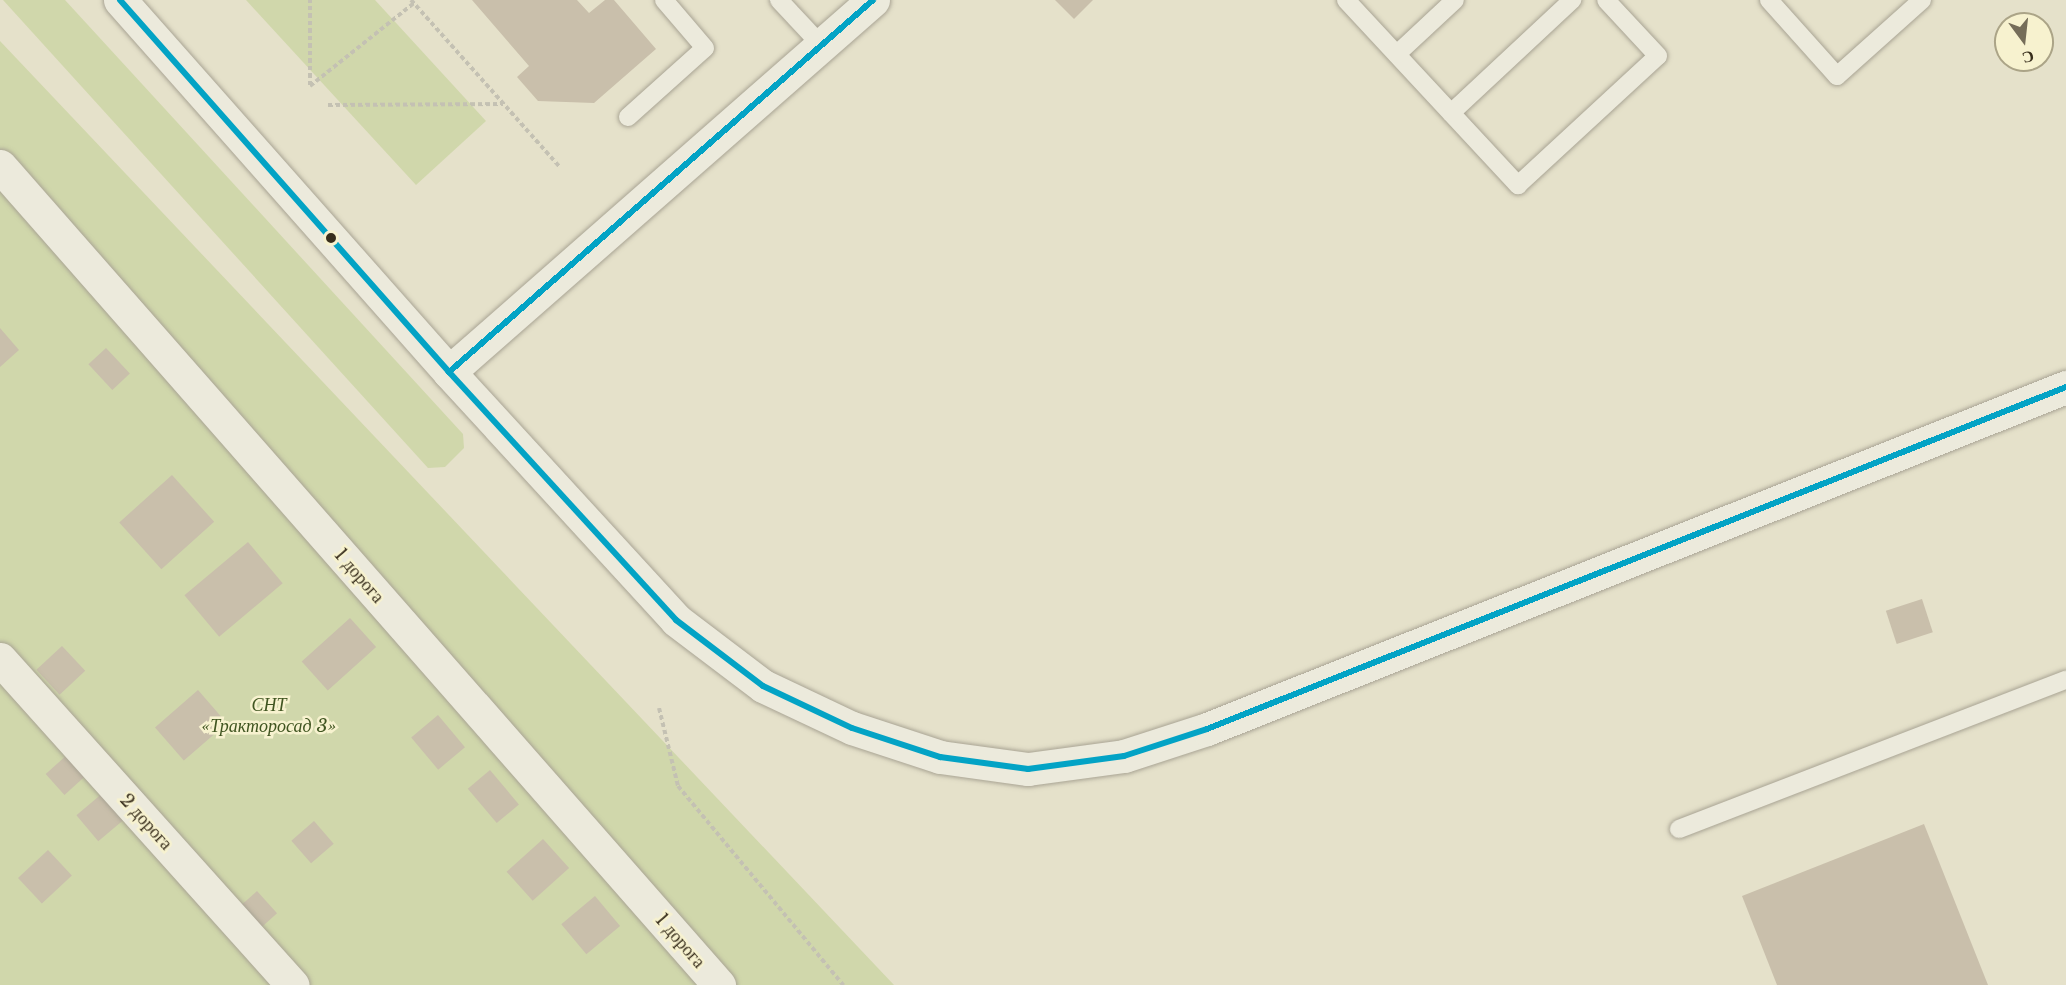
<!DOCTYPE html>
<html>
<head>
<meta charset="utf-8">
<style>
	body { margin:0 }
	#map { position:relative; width:2066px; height:985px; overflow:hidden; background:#e5e1ca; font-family:"Libre Baskerville",serif }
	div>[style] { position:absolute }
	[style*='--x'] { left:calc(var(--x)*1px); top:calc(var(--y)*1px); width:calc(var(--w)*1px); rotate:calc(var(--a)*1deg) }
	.green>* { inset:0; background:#d0d7ab }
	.building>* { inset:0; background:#c9bfab; transform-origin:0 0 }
	.path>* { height:4px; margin-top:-2px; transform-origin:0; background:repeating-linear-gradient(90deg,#c4c1b3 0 4.5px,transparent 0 7.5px) }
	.roads { filter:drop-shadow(0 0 2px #a9a494) drop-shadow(0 0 2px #a9a494) }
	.service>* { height:18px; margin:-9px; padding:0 9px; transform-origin:9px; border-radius:9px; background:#eceadc }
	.minor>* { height:33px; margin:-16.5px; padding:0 16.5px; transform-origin:16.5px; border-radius:16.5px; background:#eceadc }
	.tertiary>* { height:33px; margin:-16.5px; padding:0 16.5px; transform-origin:16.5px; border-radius:16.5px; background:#eceadc }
	.bus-1>* { height:6px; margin:-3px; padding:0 3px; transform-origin:3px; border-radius:3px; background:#03a3c5 }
	.dots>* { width:16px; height:16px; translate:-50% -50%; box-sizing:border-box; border:3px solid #f7f2cf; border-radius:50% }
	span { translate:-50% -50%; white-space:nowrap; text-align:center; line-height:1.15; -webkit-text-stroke:5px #f7f2cf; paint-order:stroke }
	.street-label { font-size:18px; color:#382e1c }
	.park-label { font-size:18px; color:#405521; font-style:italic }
	.north { position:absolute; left:1994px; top:12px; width:60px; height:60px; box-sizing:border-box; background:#f7f2cf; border:2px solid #aba487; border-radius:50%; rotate:165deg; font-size:16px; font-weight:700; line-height:24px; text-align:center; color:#382e1c }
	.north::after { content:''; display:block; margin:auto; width:21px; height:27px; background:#756d59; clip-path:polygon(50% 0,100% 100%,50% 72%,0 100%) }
</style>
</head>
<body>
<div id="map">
	<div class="green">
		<div style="clip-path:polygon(3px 0,65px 0,463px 434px,464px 448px,445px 467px,428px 468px)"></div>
		<div style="clip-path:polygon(246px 0,375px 0,486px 121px,416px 185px)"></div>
		<div style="clip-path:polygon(0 41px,894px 985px,0 985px)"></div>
	</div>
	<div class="building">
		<div style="clip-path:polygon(472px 0,577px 0,589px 13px,605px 0,614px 0,656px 49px,594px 103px,538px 101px,517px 77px,529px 66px)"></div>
		<div style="clip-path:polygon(1055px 0,1093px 0,1074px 19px)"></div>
		<div style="clip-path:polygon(0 328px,19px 350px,0 367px)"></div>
		<div style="left:106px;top:348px;width:35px;height:24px;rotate:47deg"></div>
		<div style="left:172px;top:475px;width:63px;height:71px;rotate:48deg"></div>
		<div style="left:248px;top:542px;width:54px;height:83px;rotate:50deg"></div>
		<div style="left:1922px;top:599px;width:35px;height:38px;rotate:72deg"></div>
		<div style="left:350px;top:618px;width:39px;height:65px;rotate:48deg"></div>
		<div style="left:62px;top:646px;width:34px;height:35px;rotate:47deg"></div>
		<div style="left:198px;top:690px;width:44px;height:57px;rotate:49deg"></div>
		<div style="left:438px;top:715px;width:42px;height:35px;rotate:50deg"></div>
		<div style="left:68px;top:754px;width:28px;height:30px;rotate:48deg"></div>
		<div style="left:490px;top:770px;width:45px;height:29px;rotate:50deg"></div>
		<div style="left:104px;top:792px;width:34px;height:36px;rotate:50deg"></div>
		<div style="left:314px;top:821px;width:30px;height:30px;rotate:49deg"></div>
		<div style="clip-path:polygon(1924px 824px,1988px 985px,1777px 985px,1742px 896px)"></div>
		<div style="left:543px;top:839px;width:39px;height:49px;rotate:48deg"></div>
		<div style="left:48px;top:850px;width:35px;height:41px;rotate:47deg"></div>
		<div style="left:257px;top:891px;width:30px;height:27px;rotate:48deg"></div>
		<div style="left:595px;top:896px;width:39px;height:44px;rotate:50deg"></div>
	</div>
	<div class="path">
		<div style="--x:411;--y:0;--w:224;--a:48.3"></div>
		<div style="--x:310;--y:85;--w:85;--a:-90"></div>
		<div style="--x:310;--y:86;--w:133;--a:-38.6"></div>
		<div style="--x:328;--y:105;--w:175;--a:-0.3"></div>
		<div style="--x:659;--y:708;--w:80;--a:76.3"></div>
		<div style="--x:678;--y:786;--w:259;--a:50.3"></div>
	</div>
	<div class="roads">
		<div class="service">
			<div style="--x:779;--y:0;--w:64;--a:46.9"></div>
			<div style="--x:1346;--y:0;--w:253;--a:47.1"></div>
			<div style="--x:1518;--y:185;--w:190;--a:-42.7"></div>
			<div style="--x:1658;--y:56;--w:76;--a:-132.9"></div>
			<div style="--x:1769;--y:0;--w:102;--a:48.2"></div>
			<div style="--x:1837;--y:76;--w:114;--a:-41.8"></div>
			<div style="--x:1397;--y:54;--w:79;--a:-43"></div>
			<div style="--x:1451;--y:113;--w:166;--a:-43"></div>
			<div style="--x:628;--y:117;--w:103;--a:-41.9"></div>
			<div style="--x:705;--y:48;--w:63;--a:-130.5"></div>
			<div style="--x:1679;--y:829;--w:415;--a:-21.1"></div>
		</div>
		<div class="minor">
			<div style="--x:0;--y:166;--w:1090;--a:48.72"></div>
			<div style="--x:449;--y:372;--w:336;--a:47.5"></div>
			<div style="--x:676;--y:620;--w:109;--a:37.2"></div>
			<div style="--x:763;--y:686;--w:98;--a:25.3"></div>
			<div style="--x:852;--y:728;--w:93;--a:18.2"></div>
			<div style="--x:940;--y:757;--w:89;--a:7.8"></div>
			<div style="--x:1028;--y:769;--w:97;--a:-7.7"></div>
			<div style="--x:1124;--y:756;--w:87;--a:-18"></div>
			<div style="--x:1207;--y:729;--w:925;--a:-21.71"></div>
			<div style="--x:0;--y:659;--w:438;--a:48.1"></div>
		</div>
		<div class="tertiary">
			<div style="--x:120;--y:0;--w:497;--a:48.5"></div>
			<div style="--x:449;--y:372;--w:564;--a:-41.26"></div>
		</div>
	</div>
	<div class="bus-1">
		<div style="--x:120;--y:0;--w:497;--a:48.5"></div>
		<div style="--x:449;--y:372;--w:336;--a:47.5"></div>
		<div style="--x:676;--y:620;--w:109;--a:37.2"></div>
		<div style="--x:763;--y:686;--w:98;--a:25.3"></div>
		<div style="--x:852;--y:728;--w:93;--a:18.2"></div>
		<div style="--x:940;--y:757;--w:89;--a:7.8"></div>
		<div style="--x:1028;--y:769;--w:97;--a:-7.7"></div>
		<div style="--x:1124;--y:756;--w:87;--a:-18"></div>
		<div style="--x:1207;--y:729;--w:925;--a:-21.71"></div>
		<div style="--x:449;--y:372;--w:564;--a:-41.26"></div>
	</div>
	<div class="dots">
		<div style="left:331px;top:238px;background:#382e1c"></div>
	</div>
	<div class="street-label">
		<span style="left:359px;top:576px;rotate:49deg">1 дорога</span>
		<span style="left:146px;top:822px;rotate:48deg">2 дорога</span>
		<span style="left:680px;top:941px;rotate:49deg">1 дорога</span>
	</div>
	<div class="park-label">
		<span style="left:269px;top:716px">СНТ<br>«Тракторосад 3»</span>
	</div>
	<div class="north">С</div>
</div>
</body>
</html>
